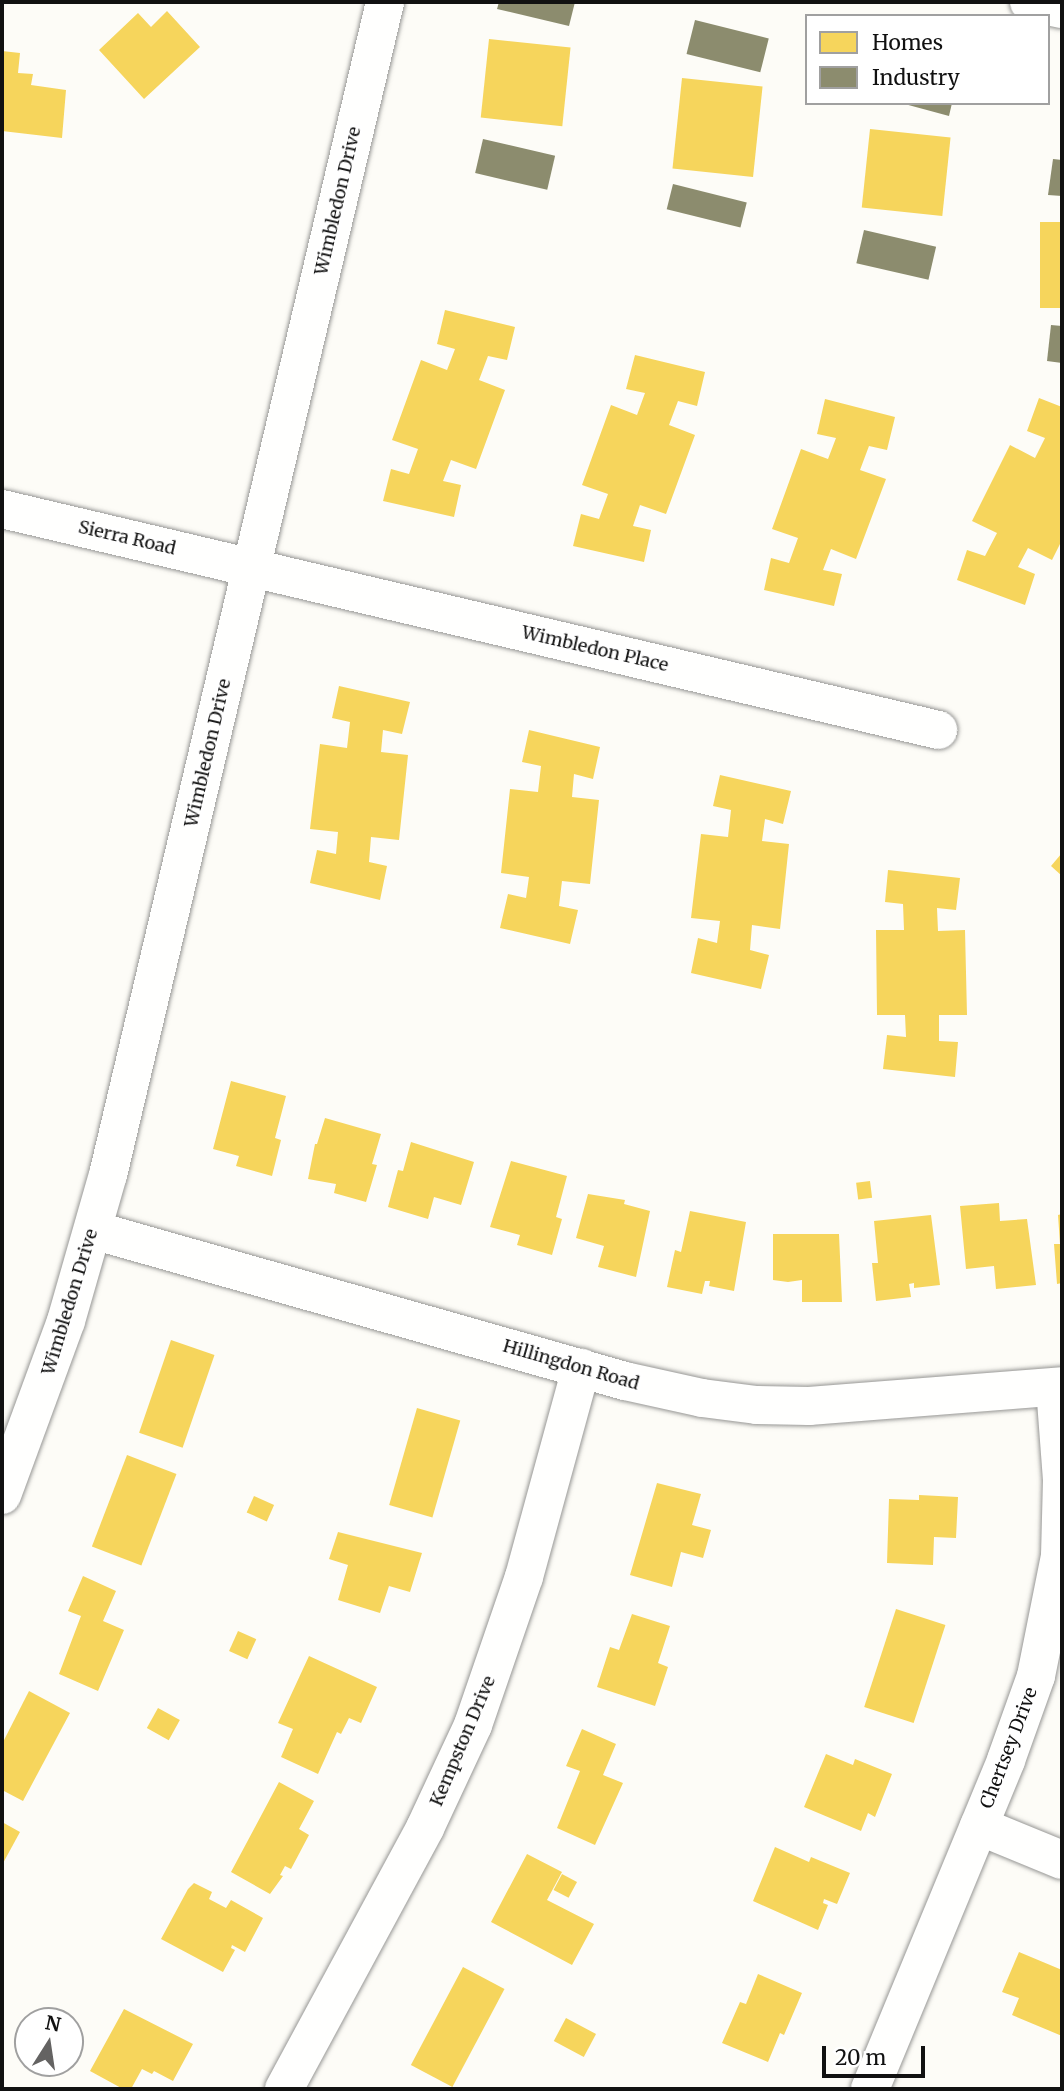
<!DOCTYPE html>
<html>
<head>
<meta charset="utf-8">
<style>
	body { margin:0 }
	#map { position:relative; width:1064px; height:2091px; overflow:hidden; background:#fdfcf7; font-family:Merriweather,serif }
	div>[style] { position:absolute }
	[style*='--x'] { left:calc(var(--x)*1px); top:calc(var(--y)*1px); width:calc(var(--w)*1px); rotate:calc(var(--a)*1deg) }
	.homes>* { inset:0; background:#f6d55c; transform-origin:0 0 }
	.industry>* { inset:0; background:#8c8c6e; transform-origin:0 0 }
	.roads { filter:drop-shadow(0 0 2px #979795) drop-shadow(0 0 2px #979795) }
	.street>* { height:38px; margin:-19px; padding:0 19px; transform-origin:19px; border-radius:19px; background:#fffffe }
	span { translate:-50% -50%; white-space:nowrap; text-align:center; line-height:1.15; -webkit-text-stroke:7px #fff; paint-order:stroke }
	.street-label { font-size:18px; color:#111 }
	.frame { position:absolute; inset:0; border:4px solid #111; pointer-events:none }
	.legend { position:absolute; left:805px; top:14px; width:245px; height:91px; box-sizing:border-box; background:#fff; border:2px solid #a0a0a0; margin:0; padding:9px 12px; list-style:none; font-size:21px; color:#111 }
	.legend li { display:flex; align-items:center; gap:14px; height:35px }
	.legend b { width:35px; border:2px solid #a0a0a0 }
	.north { position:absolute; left:14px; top:2007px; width:70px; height:70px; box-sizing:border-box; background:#fff; border:2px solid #a0a0a0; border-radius:50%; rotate:12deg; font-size:19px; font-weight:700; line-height:28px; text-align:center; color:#111 }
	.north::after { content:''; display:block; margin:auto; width:24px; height:32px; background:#646362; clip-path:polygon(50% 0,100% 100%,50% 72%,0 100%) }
	.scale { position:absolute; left:822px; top:2046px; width:103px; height:32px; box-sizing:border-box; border:4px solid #111; border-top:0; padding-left:9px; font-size:21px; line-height:24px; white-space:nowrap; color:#111; -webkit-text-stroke:5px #fff; paint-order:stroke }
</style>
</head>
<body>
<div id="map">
	<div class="homes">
		<div style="clip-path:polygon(167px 11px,200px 47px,144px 99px,99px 50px,138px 13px,151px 27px)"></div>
		<div style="left:489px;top:39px;width:82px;height:79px;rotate:6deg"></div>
		<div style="clip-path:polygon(2px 51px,20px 53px,18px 73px,33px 74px,31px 85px,66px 90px,62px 138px,2px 131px)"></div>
		<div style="left:682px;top:78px;width:81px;height:91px;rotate:6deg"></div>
		<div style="left:870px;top:129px;width:81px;height:79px;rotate:6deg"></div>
		<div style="left:1062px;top:222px;width:86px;height:22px;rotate:90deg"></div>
		<div style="clip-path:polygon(445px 310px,515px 327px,507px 360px,488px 356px,479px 380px,505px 390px,476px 469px,451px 460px,443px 481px,461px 485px,454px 517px,383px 501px,391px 469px,409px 474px,418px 449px,392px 440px,421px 360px,447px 370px,455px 349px,437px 344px)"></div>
		<div style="clip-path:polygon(635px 355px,705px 372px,697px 406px,678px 401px,669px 425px,695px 435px,666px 514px,640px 505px,633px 526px,651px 530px,644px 562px,573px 546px,581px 514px,599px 519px,608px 494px,582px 485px,611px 405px,637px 415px,645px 393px,626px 389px)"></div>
		<div style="clip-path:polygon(1039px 398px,1062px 407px,1062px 540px,1052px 560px,1028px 548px,1018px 567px,1035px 574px,1025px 605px,957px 580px,967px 550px,985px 556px,997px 533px,972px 521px,1010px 445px,1035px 458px,1045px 438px,1027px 431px)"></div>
		<div style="clip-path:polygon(825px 399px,895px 417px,887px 450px,869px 446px,860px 470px,886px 479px,856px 559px,831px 549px,823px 570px,842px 574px,834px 606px,764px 590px,771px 558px,789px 563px,798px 538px,772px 529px,801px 449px,828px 459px,836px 438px,817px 434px)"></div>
		<div style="clip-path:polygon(339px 686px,410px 702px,402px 734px,383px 730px,381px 752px,408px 755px,399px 840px,371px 837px,369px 862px,387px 866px,380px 900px,310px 883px,317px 850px,336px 854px,338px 832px,310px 829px,320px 744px,347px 748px,350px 722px,332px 718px)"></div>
		<div style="clip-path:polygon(529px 730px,600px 747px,593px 779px,574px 774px,572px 797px,599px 800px,590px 884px,562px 881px,559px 906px,578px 910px,570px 944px,500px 928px,508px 894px,526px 898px,529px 877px,501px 873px,510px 789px,538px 792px,541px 766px,522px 762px)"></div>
		<div style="clip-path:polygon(720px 775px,791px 791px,783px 824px,765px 819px,762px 841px,789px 844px,780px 929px,752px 925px,750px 950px,769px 955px,761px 989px,691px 973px,698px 938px,717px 943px,720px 921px,691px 918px,701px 834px,728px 837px,731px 810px,713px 806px)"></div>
		<div style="clip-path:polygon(1062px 853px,1062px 876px,1051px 866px)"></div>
		<div style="clip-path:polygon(888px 870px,960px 878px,956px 910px,937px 908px,938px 931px,965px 930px,967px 1015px,939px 1015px,939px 1041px,958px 1042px,955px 1077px,883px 1069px,887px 1035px,906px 1037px,905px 1015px,877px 1015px,876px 930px,904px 930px,903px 904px,885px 902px)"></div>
		<div style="clip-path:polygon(231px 1081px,286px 1096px,275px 1138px,281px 1140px,272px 1176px,236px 1166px,239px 1156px,213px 1149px)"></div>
		<div style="clip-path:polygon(325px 1118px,381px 1134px,372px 1164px,377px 1165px,366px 1202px,334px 1193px,336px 1184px,308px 1179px,315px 1144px,317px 1144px)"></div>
		<div style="clip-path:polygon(411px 1142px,474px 1162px,461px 1205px,434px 1197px,428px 1219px,388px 1207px,398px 1170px,403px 1171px)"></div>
		<div style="clip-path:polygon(511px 1161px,567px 1176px,556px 1217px,562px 1219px,552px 1255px,517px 1245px,520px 1235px,490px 1227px)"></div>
		<div style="left:870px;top:1181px;width:17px;height:14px;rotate:83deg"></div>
		<div style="clip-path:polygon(588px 1194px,625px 1200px,624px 1204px,650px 1211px,636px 1277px,598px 1267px,604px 1246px,576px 1238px)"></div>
		<div style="clip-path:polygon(999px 1203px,1000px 1221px,1027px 1219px,1036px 1285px,996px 1289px,994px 1266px,966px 1269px,960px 1206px)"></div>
		<div style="clip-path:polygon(690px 1211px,746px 1222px,734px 1291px,709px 1286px,710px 1281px,705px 1281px,702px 1294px,667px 1287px,675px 1250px,681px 1252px)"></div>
		<div style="clip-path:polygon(1062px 1214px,1062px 1283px,1057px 1284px,1054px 1244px,1060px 1244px,1058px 1215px)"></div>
		<div style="clip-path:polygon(931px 1215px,940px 1285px,914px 1288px,914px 1283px,909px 1284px,911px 1297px,876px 1301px,872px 1263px,878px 1263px,874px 1221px)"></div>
		<div style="clip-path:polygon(773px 1234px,839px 1234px,842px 1302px,802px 1302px,802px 1280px,788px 1282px,773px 1280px)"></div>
		<div style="left:171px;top:1340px;width:46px;height:98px;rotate:19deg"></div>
		<div style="left:417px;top:1408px;width:45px;height:101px;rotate:16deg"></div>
		<div style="left:127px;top:1455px;width:53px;height:98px;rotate:21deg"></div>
		<div style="clip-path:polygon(657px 1483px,701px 1494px,692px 1525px,711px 1530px,703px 1558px,681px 1552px,672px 1587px,630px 1575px)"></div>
		<div style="clip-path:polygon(919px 1495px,958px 1497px,956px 1538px,934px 1537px,933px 1565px,887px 1563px,889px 1499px,919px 1500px)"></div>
		<div style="left:254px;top:1496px;width:22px;height:18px;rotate:24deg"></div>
		<div style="clip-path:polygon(338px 1532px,422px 1553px,410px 1592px,389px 1586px,380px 1613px,338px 1600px,348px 1565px,329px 1559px)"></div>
		<div style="clip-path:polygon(83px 1576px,116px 1591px,103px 1621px,124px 1630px,98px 1691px,59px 1674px,81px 1616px,68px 1611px)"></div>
		<div style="left:896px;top:1609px;width:52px;height:103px;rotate:18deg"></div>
		<div style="clip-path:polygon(632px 1614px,670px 1626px,658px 1663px,668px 1667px,655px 1706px,597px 1687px,610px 1647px,619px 1650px)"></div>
		<div style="left:238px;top:1631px;width:20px;height:22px;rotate:24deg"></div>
		<div style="clip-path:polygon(309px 1656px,377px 1687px,361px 1723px,349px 1718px,341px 1734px,337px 1732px,318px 1774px,281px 1757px,293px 1729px,278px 1723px)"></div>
		<div style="clip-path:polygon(29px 1691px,70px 1713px,23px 1801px,2px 1790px,2px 1744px)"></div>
		<div style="left:158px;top:1708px;width:25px;height:23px;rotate:29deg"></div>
		<div style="clip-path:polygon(582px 1729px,616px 1744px,603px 1775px,623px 1783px,595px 1845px,557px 1828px,580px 1771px,566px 1766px)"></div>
		<div style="clip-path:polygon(826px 1754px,853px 1765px,855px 1759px,892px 1774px,875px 1817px,868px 1813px,861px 1831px,804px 1807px)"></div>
		<div style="clip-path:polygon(279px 1782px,314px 1801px,299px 1829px,309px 1835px,291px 1869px,285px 1866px,280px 1875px,283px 1876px,270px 1894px,231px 1872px)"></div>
		<div style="clip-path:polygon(2px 1822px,20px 1832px,2px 1865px)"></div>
		<div style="clip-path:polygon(775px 1847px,809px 1862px,811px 1857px,850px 1873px,837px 1904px,824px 1899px,823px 1903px,828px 1905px,818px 1930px,753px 1901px)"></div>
		<div style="clip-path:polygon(527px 1854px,562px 1872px,547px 1900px,594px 1924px,572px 1965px,491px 1922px)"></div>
		<div style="left:562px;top:1874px;width:17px;height:18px;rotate:28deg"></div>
		<div style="clip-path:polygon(194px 1883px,212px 1892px,209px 1899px,226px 1908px,231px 1900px,263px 1918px,245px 1952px,232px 1945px,231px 1948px,235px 1950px,223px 1972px,161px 1939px,188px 1889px)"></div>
		<div style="clip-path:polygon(1019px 1952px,1062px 1970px,1062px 2036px,1012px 2015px,1019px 1998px,1002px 1992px)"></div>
		<div style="left:463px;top:1967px;width:47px;height:111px;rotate:28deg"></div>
		<div style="clip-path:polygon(758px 1974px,802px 1993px,784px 2035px,780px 2033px,768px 2062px,722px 2043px,740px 2002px,746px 2004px)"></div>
		<div style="clip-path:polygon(124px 2009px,193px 2044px,173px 2081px,154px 2071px,152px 2074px,142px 2069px,131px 2089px,123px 2089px,90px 2071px)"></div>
		<div style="left:566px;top:2018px;width:34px;height:26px;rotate:28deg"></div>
	</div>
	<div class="industry">
		<div style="clip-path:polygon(499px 2px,575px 2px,569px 26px,497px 9px)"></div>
		<div style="left:695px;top:20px;width:76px;height:35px;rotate:14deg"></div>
		<div style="clip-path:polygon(901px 103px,952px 103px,949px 116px)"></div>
		<div style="left:483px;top:139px;width:74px;height:35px;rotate:13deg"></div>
		<div style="clip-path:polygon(1053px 159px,1062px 160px,1062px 196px,1048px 195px)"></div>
		<div style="left:673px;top:184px;width:76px;height:26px;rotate:14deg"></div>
		<div style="left:864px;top:230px;width:74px;height:34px;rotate:13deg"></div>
		<div style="clip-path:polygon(1051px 325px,1062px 326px,1062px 363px,1047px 361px)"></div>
	</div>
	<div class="roads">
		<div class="street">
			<div style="--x:1029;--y:2;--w:34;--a:12"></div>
			<div style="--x:2;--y:509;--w:962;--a:13.28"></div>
			<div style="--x:93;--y:1230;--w:553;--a:15.85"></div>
			<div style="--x:625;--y:1381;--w:79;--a:12.4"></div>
			<div style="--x:702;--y:1398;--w:55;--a:7.3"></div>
			<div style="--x:757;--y:1405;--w:52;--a:1.1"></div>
			<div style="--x:809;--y:1406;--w:254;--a:-4.5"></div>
			<div style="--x:2;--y:1495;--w:185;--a:-69.8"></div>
			<div style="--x:66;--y:1321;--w:152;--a:-74"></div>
			<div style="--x:108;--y:1175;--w:1205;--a:-76.71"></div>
			<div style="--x:979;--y:1826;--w:90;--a:22.3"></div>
			<div style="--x:284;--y:2089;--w:297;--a:-61.6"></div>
			<div style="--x:425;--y:1828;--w:114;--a:-65"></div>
			<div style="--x:473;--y:1725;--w:157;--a:-71"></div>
			<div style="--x:524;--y:1577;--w:217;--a:-74.7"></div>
			<div style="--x:870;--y:2089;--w:356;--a:-67.5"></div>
			<div style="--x:1006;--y:1760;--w:89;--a:-70.3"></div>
			<div style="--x:1036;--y:1676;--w:122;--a:-78.7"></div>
			<div style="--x:1060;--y:1556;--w:76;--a:-88.5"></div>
			<div style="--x:1062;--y:1480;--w:93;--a:-94.3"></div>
		</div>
	</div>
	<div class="street-label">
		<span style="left:338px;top:201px;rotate:-77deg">Wimbledon Drive</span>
		<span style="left:127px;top:538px;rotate:13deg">Sierra Road</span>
		<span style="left:595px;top:649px;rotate:13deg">Wimbledon Place</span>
		<span style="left:208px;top:753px;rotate:-77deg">Wimbledon Drive</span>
		<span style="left:70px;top:1302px;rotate:-73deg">Wimbledon Drive</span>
		<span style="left:571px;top:1365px;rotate:16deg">Hillingdon Road</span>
		<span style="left:463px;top:1741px;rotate:-67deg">Kempston Drive</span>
		<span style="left:1009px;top:1748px;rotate:-69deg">Chertsey Drive</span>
	</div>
	<div class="frame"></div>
	<ul class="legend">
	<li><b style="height:19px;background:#f6d55c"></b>Homes</li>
	<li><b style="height:19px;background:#8c8c6e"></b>Industry</li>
	</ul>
	<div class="north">N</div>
	<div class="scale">20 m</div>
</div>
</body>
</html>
